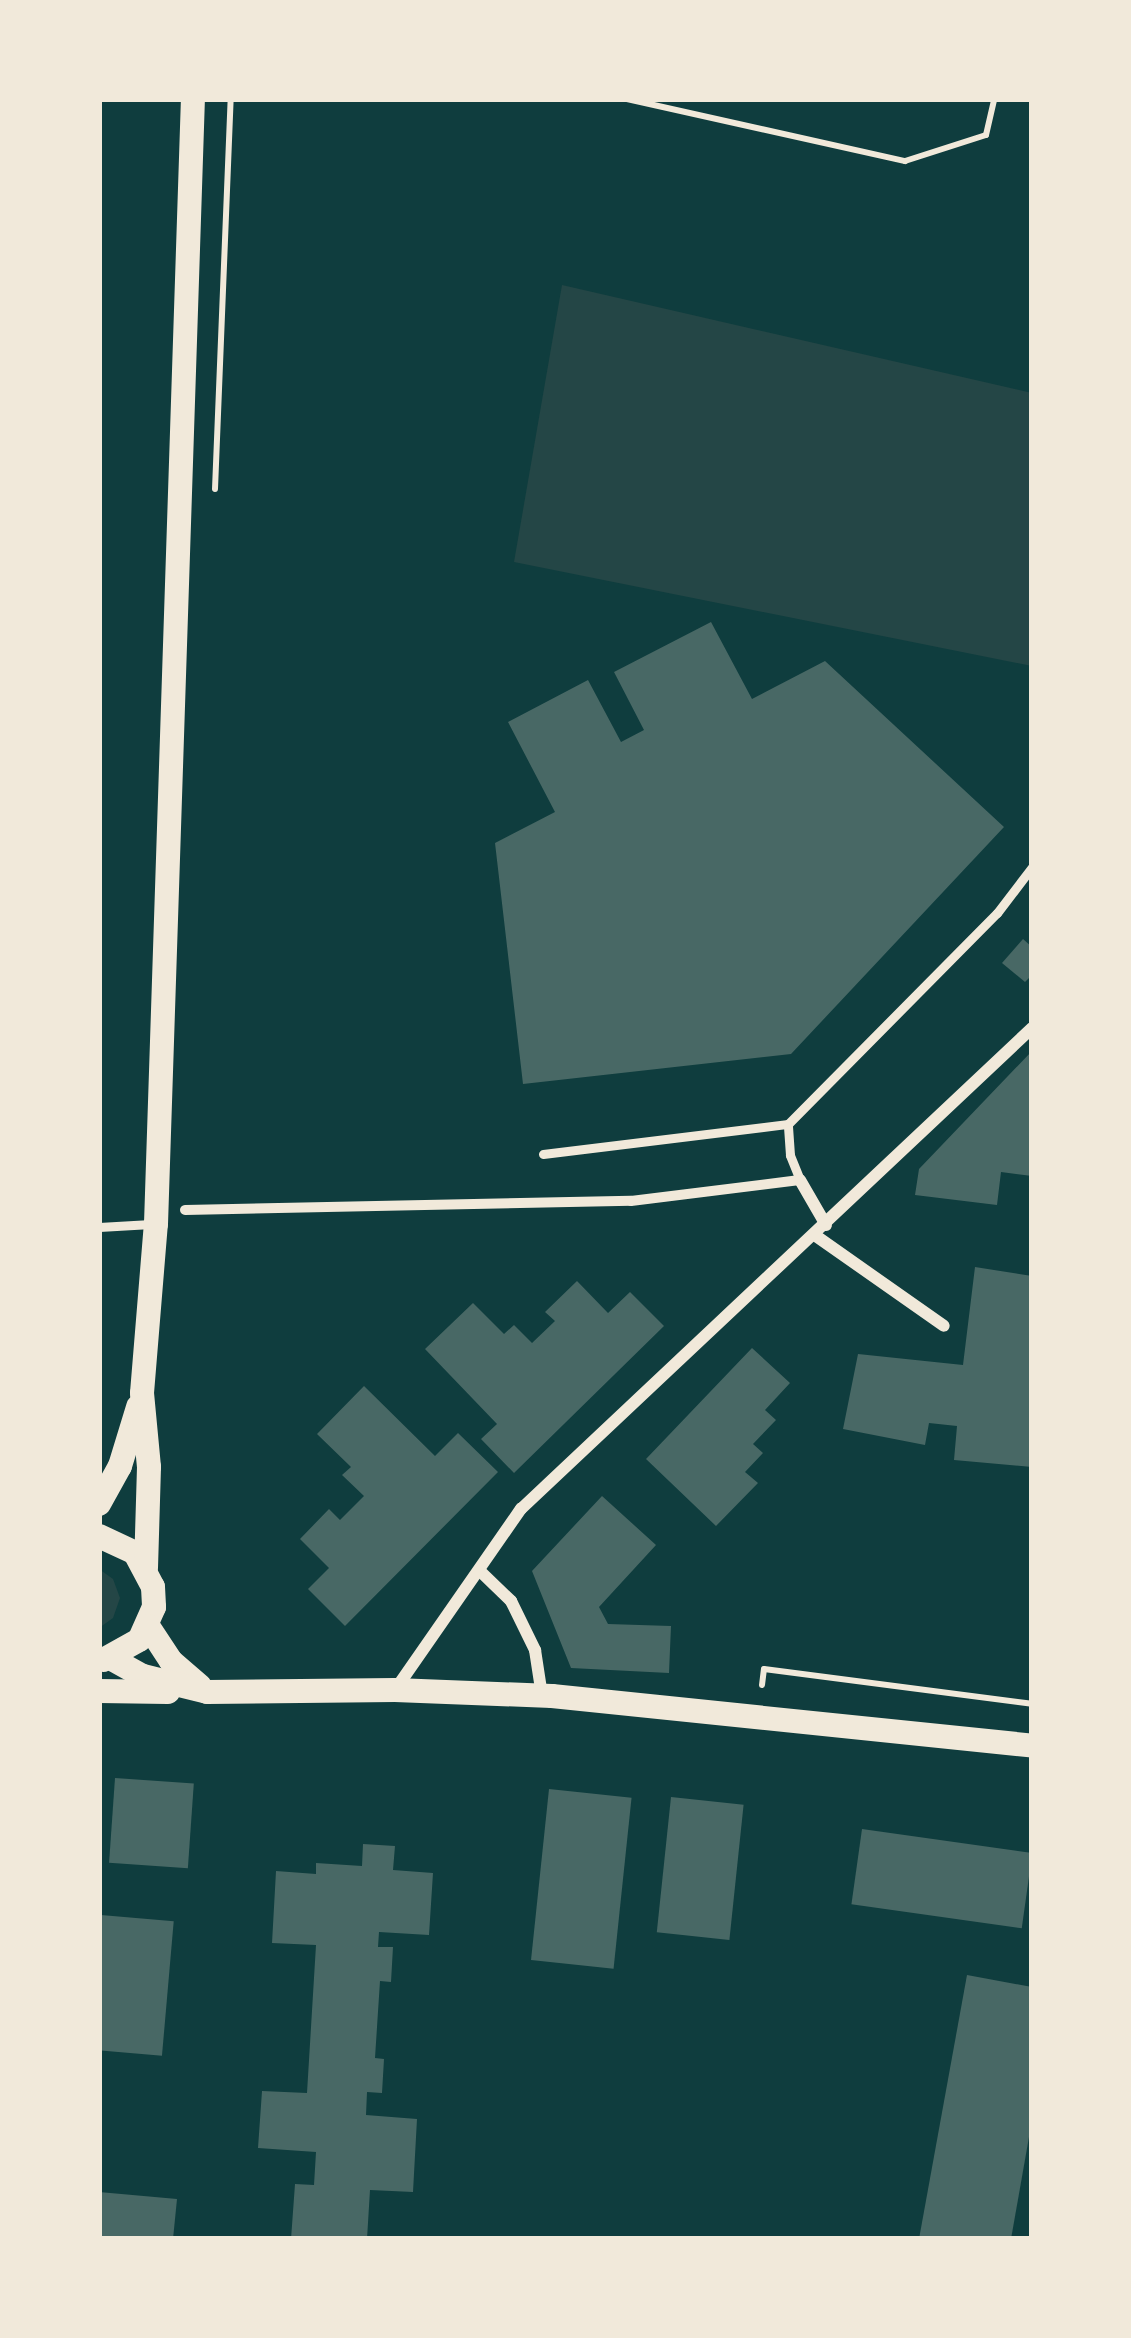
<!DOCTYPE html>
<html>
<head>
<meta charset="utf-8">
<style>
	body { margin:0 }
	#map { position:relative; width:1131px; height:2338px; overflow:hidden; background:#0f3d3e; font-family:Karla,sans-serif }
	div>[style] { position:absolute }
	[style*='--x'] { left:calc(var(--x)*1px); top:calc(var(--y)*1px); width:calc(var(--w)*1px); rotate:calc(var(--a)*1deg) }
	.green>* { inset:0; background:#244646 }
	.building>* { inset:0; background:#486865; transform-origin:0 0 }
	.path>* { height:6px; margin:-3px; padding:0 3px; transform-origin:3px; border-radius:3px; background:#f1e9da }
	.service>* { height:9px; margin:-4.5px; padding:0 4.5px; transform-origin:4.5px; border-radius:4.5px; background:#f1e9da }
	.pedestrian>* { height:10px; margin:-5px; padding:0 5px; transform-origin:5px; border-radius:5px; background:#f1e9da }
	.minor>* { height:12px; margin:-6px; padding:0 6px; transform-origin:6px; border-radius:6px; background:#f1e9da }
	.secondary>* { height:24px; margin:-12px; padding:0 12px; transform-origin:12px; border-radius:12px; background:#f1e9da }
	span { translate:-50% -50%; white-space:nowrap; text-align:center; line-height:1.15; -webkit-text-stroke:9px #f1e9da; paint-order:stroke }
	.frame { position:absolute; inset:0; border:102px solid #f1e9da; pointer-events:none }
</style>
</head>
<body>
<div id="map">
	<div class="green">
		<div style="clip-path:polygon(562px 285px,1032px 393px,1032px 666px,514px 562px)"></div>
		<div style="clip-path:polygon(99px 1569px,113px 1579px,120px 1598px,113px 1618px,99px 1628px)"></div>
	</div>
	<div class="building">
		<div style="clip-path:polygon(711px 622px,752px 699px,825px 661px,1004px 827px,791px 1054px,523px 1084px,495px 843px,555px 812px,508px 722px,588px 680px,621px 742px,644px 730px,614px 672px)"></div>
		<div style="clip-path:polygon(1023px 939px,1032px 947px,1032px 975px,1025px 982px,1002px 963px)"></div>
		<div style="clip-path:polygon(1032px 1051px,1032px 1176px,1001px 1172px,997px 1205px,915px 1195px,919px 1169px)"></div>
		<div style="clip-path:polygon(975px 1267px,1032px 1276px,1032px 1467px,954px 1460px,957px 1426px,929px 1423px,925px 1445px,843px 1429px,858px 1354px,963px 1365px)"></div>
		<div style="clip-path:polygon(577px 1281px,608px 1313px,630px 1292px,664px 1326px,514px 1473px,481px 1439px,497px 1424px,425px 1349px,473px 1303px,504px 1334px,514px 1325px,532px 1343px,555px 1321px,545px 1312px)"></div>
		<div style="clip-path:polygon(752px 1348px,790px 1383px,765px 1410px,776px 1420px,753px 1444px,763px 1453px,745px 1472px,758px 1483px,716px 1526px,646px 1459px)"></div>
		<div style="clip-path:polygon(364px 1386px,435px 1456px,458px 1433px,498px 1472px,345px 1626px,308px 1589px,329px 1568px,300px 1539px,329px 1509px,340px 1520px,364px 1496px,342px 1475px,351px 1467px,317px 1434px)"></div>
		<div style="clip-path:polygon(602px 1496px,656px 1545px,599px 1607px,608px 1624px,671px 1626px,669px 1673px,571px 1668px,532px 1571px)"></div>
		<div style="left:115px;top:1778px;width:79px;height:85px;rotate:4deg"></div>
		<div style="left:549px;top:1789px;width:83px;height:172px;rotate:6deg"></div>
		<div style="left:671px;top:1797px;width:73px;height:136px;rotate:6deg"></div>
		<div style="left:862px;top:1829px;width:172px;height:76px;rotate:8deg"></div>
		<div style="clip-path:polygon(363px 1844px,395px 1846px,393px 1870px,433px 1873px,429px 1935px,379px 1932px,378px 1947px,393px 1947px,391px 1982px,380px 1981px,375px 2058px,384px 2059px,382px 2093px,367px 2092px,366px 2115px,417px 2119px,413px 2192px,370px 2190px,367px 2239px,291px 2239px,295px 2184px,314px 2185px,316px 2152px,258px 2148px,262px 2091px,307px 2093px,316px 1945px,272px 1943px,276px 1871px,316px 1874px,316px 1863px,362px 1866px)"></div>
		<div style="left:101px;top:1915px;width:73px;height:135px;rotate:5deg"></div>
		<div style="clip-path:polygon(967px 1975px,1032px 1987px,1032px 2120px,1011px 2239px,919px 2239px)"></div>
		<div style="clip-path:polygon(99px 2192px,177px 2199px,173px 2239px,99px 2239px)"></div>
	</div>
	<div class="path">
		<div style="--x:627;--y:99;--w:285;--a:12.6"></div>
		<div style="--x:905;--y:161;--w:85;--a:-17.8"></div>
		<div style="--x:986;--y:135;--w:37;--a:-77"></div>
		<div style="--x:215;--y:489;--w:390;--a:-87.7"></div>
		<div style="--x:762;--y:1685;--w:16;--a:-83"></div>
		<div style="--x:764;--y:1669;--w:270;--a:7.4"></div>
	</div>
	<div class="service">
		<div style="--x:543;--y:1154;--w:247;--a:-7"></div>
		<div style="--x:800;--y:1180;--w:27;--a:-112"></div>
		<div style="--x:790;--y:1155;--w:31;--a:-94"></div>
		<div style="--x:788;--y:1124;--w:297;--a:-45.3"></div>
		<div style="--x:997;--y:913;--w:58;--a:-52.7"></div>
		<div style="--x:99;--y:1227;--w:52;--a:-3.3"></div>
	</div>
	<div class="pedestrian">
		<div style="--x:185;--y:1210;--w:446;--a:-1.2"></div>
		<div style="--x:631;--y:1201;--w:170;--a:-7.1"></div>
	</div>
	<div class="minor">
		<div style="--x:800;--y:1180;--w:52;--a:60"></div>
		<div style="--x:816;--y:1236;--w:156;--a:35.1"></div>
		<div style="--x:481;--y:1572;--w:42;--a:44"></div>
		<div style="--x:511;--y:1601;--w:55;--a:63.9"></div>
		<div style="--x:535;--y:1650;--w:47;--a:81.3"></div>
		<div style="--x:395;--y:1690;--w:221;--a:-55.2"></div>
		<div style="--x:521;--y:1509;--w:702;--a:-43.27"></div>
	</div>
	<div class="secondary">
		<div style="--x:99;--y:1504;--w:43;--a:-61.1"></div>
		<div style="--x:120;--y:1466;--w:62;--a:-73"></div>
		<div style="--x:99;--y:1536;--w:40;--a:25"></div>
		<div style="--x:135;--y:1553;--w:38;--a:62"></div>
		<div style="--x:153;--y:1587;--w:20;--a:87"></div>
		<div style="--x:154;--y:1607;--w:36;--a:114"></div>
		<div style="--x:139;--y:1640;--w:41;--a:150.9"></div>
		<div style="--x:146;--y:1568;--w:101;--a:-88.3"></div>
		<div style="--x:149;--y:1467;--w:74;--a:-95.4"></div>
		<div style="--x:142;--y:1393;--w:170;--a:-85.3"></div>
		<div style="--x:156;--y:1224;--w:1126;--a:-88.12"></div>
		<div style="--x:148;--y:1626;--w:42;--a:56.7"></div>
		<div style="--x:171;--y:1661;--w:38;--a:41"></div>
		<div style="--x:112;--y:1659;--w:35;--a:29"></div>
		<div style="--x:143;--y:1676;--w:66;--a:14"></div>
		<div style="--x:207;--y:1692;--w:188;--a:-0.6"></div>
		<div style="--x:395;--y:1690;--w:157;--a:2.2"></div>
		<div style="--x:552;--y:1696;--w:483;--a:5.9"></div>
		<div style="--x:99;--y:1691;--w:69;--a:0.8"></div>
	</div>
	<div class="frame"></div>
</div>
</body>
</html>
